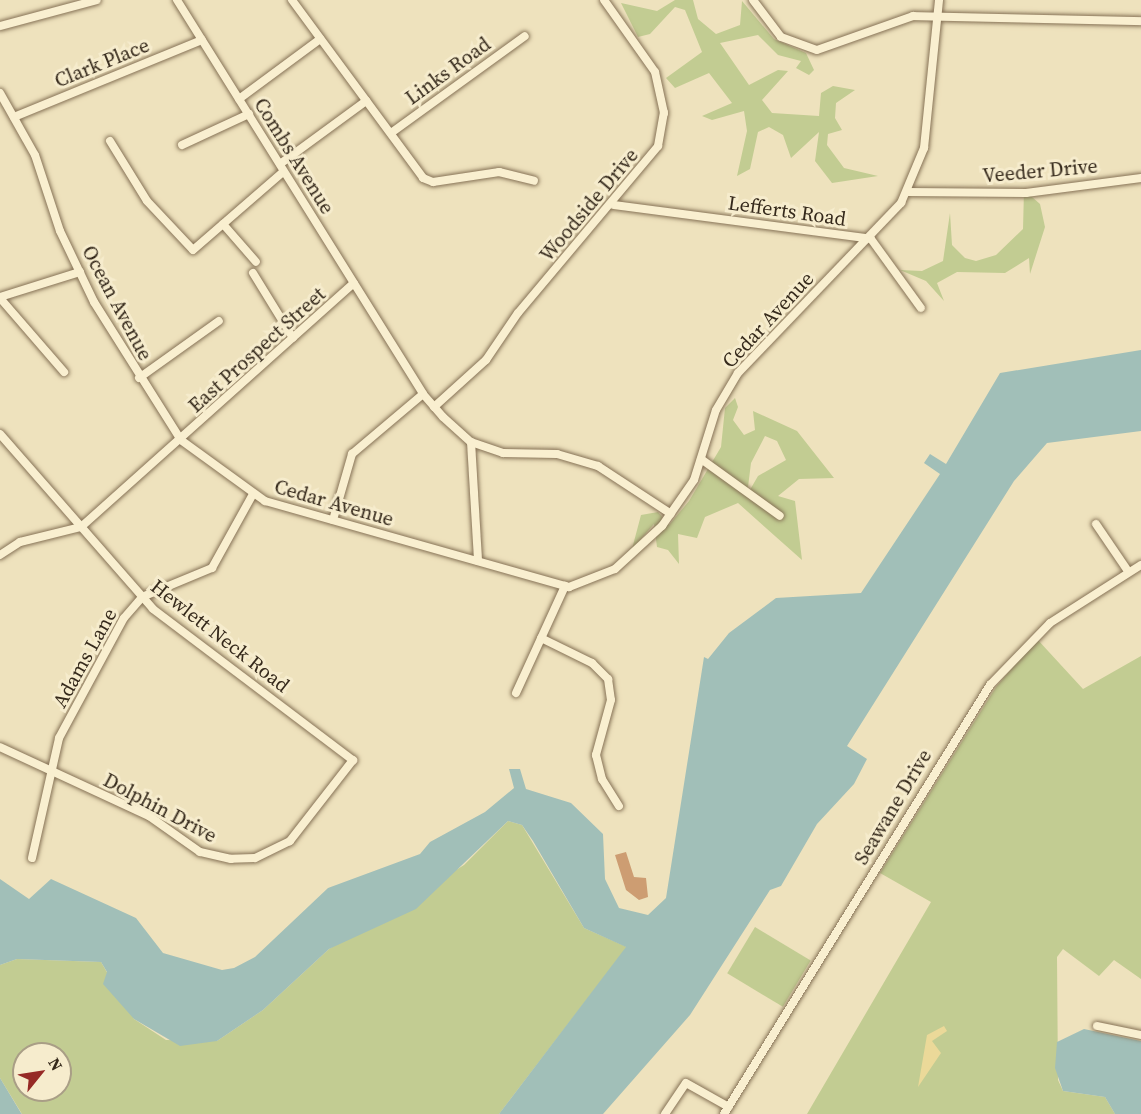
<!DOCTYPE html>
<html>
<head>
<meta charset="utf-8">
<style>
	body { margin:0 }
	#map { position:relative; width:1141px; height:1114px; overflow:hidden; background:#eee2bd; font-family:"Source Serif 4",serif }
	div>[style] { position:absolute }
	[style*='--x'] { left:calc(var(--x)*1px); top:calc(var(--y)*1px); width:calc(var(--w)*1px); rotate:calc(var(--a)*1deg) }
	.green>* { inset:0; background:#c2cc92; transform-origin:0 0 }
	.sand>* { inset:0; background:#ebd999 }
	.water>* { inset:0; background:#a1bfb8 }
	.building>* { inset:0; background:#cd9d72 }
	.roads { filter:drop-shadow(0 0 2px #867256) drop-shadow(0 0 2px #867256) }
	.minor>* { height:8px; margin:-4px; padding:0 4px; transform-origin:4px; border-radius:4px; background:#f9efd0 }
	span { translate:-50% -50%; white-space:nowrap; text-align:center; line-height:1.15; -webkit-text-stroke:6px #f6eccd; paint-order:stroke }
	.street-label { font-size:20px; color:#35291b }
	.north { position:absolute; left:12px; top:1042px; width:60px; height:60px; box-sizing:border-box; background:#f6eccd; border:2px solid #a99e86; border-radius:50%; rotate:60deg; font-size:16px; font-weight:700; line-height:24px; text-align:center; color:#35291b }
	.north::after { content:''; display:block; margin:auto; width:21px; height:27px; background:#962a26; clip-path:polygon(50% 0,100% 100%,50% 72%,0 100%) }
</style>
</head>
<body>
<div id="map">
	<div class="green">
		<div style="clip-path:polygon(675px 0,693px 0,698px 19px,716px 34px,740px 25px,742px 1px,774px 39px,806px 53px,814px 70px,809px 75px,796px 68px,801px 61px,778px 55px,758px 35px,720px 43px,749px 85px,778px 70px,788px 71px,762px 100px,772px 113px,819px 116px,821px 93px,833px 86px,855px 90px,836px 103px,835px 118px,842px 130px,828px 134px,827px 145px,844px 168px,878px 176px,832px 183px,815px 161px,819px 132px,791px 158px,783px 135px,769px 127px,758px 132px,750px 169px,737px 176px,747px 131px,744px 111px,712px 120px,702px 116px,732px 103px,709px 73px,675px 88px,666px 78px,702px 52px,685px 10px,675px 7px,650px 34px,638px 37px,621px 3px,657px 11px)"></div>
		<div style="clip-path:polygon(1024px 190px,1040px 204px,1045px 227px,1030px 274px,1029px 258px,1005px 273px,957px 272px,937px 283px,944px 301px,926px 281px,900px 270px,922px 271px,943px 261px,950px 213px,952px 245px,965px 258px,976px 261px,996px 255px,1023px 229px)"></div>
		<div style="clip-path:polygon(evenodd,735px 398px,738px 407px,733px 420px,744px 435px,755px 430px,753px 411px,797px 431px,834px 478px,799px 479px,778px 496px,795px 501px,802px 560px,738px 503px,705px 517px,697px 538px,678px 534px,679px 564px,668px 550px,657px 547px,654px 524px,632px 549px,641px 515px,658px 512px,669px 525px,689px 501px,721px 447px,725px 408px,735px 398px,765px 436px,777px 441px,786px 460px,758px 476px,747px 495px,751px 463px,765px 436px)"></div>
		<div style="clip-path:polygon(1037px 639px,1083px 689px,1141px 656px,1141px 979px,1114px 960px,1099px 976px,1063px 949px,1057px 957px,1058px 1080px,1063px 1091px,1105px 1097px,1115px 1114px,807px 1114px,931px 902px,880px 873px,996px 687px)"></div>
		<div style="clip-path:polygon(evenodd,508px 821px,522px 825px,584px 928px,627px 947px,499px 1114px,22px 1114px,0 1078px,0 965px,17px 959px,101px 962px,134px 1019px,166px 1040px,217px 1041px,263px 1010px,329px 949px,464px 865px,508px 821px,24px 1054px,60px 1054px,60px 1090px,24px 1090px,24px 1054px)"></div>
		<div style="left:755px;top:927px;width:65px;height:54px;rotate:31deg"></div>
	</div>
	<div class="sand">
		<div style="clip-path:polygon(944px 1026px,947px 1031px,932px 1041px,941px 1053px,918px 1087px,927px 1035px)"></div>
	</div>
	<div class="water">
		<div style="clip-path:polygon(1141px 350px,1141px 431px,1047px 443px,1014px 481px,847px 746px,867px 759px,854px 784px,817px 824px,781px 886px,770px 890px,690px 1015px,603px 1114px,499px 1114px,626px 947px,584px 928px,533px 841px,522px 825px,508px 821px,416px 909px,329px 949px,263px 1010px,217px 1041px,180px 1046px,134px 1019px,103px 984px,107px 972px,101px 962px,17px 959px,0 965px,0 879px,29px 899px,51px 879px,136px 918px,163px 953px,222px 970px,234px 968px,255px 957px,328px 888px,420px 854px,430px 842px,485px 812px,514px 788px,509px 769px,520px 769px,526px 789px,571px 803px,603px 834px,605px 879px,619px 908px,648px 915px,666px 898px,704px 657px,708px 659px,729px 633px,776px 598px,861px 593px,940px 474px,924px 463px,930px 454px,946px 464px,1000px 373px)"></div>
		<div style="clip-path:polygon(1084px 1029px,1141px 1041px,1141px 1114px,1115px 1114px,1105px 1097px,1063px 1091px,1055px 1068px,1057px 1042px)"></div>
		<div style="clip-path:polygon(0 1078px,21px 1113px,22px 1114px,0 1114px)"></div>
	</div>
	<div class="building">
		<div style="clip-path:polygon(626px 852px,634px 877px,646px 878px,648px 897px,639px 900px,626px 890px,615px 855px)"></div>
	</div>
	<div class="roads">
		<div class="minor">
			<div style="--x:177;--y:0;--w:464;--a:58"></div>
			<div style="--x:423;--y:394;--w:30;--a:49"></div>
			<div style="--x:443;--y:417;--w:38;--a:42"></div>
			<div style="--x:471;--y:442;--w:34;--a:19"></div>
			<div style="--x:503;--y:453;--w:54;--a:1.1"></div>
			<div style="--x:557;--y:454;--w:43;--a:16.3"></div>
			<div style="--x:598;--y:466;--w:87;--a:33.3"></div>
			<div style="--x:292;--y:0;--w:221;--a:53.6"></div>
			<div style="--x:423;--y:178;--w:11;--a:22"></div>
			<div style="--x:433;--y:182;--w:67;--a:-8.6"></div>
			<div style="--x:499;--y:172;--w:36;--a:14"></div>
			<div style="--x:753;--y:0;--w:46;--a:52.9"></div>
			<div style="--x:781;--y:37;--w:38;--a:20"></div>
			<div style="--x:817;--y:50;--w:102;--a:-19.5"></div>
			<div style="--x:913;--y:16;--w:228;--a:1.3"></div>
			<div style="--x:0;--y:26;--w:100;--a:-15"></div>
			<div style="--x:0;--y:93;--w:71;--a:60.6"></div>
			<div style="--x:35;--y:155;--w:80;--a:71.8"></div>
			<div style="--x:60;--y:231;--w:79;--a:64.4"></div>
			<div style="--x:94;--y:302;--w:163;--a:57.8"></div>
			<div style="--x:181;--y:440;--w:104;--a:36"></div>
			<div style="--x:265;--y:501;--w:316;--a:15.8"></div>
			<div style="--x:569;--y:587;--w:49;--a:-21.4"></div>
			<div style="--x:615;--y:569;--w:64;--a:-42.5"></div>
			<div style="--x:662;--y:526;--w:56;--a:-55.2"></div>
			<div style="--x:694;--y:480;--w:73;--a:-72.6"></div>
			<div style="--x:716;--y:410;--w:43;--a:-59.3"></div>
			<div style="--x:738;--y:373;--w:236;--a:-46.2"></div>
			<div style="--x:901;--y:203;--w:60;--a:-67.3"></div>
			<div style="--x:924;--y:148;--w:149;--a:-84.2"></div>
			<div style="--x:239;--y:99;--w:101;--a:-36.5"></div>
			<div style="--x:14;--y:117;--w:203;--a:-22.3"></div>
			<div style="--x:391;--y:133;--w:165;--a:-35.9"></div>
			<div style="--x:110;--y:141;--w:70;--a:58.3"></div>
			<div style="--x:147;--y:201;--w:67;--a:46.8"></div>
			<div style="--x:193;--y:250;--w:119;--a:-40.9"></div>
			<div style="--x:182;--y:145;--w:74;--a:-24.8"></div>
			<div style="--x:280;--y:164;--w:107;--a:-36.2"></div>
			<div style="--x:907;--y:192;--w:119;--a:0.5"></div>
			<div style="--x:1026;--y:193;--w:116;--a:-7.4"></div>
			<div style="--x:614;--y:205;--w:259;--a:7.5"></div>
			<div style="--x:871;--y:239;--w:85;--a:54.1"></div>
			<div style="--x:223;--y:224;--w:50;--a:49"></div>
			<div style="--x:253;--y:273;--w:76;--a:58.4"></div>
			<div style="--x:0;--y:297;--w:84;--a:-17.4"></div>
			<div style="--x:0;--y:298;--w:98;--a:49.1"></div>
			<div style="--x:139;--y:378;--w:98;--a:-35.5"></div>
			<div style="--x:434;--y:407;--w:70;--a:-42.1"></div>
			<div style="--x:486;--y:360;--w:57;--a:-55.8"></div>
			<div style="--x:518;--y:313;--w:218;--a:-50"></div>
			<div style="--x:658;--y:146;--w:34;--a:-80"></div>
			<div style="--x:664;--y:113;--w:42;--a:-102.4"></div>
			<div style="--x:655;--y:72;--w:88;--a:-125.3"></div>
			<div style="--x:0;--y:434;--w:232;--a:48.8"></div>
			<div style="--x:153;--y:609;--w:251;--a:37.1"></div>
			<div style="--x:353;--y:760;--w:103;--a:127.9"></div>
			<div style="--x:290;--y:841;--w:39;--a:154"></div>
			<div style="--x:255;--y:858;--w:24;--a:178"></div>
			<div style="--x:231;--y:859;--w:32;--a:-167"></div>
			<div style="--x:200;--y:852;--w:62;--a:-144.8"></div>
			<div style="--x:149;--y:816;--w:164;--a:-155.2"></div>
			<div style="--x:471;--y:442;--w:119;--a:86.6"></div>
			<div style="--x:701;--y:459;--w:97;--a:35.8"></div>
			<div style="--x:333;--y:520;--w:69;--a:-73.9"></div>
			<div style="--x:352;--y:454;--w:93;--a:-40.2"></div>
			<div style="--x:1096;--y:524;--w:57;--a:55.8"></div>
			<div style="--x:0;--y:555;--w:24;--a:-33"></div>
			<div style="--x:20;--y:542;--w:63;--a:-13.8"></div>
			<div style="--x:81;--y:527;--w:366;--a:-41.8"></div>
			<div style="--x:541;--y:638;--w:57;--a:26.1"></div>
			<div style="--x:592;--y:663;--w:23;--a:45"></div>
			<div style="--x:608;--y:679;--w:21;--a:82"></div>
			<div style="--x:611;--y:700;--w:57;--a:105.3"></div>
			<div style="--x:596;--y:755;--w:25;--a:76"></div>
			<div style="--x:602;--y:779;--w:32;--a:58"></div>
			<div style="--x:516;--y:693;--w:118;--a:-65.4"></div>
			<div style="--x:32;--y:858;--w:123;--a:-77.3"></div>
			<div style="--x:59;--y:738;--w:136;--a:-61.6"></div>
			<div style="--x:124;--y:618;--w:28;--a:-49"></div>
			<div style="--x:142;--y:597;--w:76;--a:-22.5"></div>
			<div style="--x:212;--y:568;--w:85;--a:-61"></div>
			<div style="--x:1097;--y:1026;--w:45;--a:11.6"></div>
			<div style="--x:665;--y:1114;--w:37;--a:-56"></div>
			<div style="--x:686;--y:1083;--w:49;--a:29.2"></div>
			<div style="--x:724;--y:1114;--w:505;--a:-58.2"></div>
			<div style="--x:990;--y:685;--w:86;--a:-45.9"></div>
			<div style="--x:1050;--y:623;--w:108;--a:-32.5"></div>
		</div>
	</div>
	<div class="street-label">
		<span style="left:102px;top:63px;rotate:-22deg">Clark Place</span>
		<span style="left:448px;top:71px;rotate:-36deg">Links Road</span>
		<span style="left:294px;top:156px;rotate:58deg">Combs Avenue</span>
		<span style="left:1040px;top:171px;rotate:-5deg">Veeder Drive</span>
		<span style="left:589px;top:205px;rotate:-50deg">Woodside Drive</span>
		<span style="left:787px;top:211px;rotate:8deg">Lefferts Road</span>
		<span style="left:117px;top:303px;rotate:62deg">Ocean Avenue</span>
		<span style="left:768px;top:320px;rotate:-47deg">Cedar Avenue</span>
		<span style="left:257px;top:350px;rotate:-42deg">East Prospect Street</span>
		<span style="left:334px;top:503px;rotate:16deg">Cedar Avenue</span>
		<span style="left:220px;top:636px;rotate:38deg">Hewlett Neck Road</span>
		<span style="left:85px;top:658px;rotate:-61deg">Adams Lane</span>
		<span style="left:893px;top:807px;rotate:-59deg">Seawane Drive</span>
		<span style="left:160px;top:808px;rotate:28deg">Dolphin Drive</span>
	</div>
	<div class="north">N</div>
</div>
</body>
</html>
